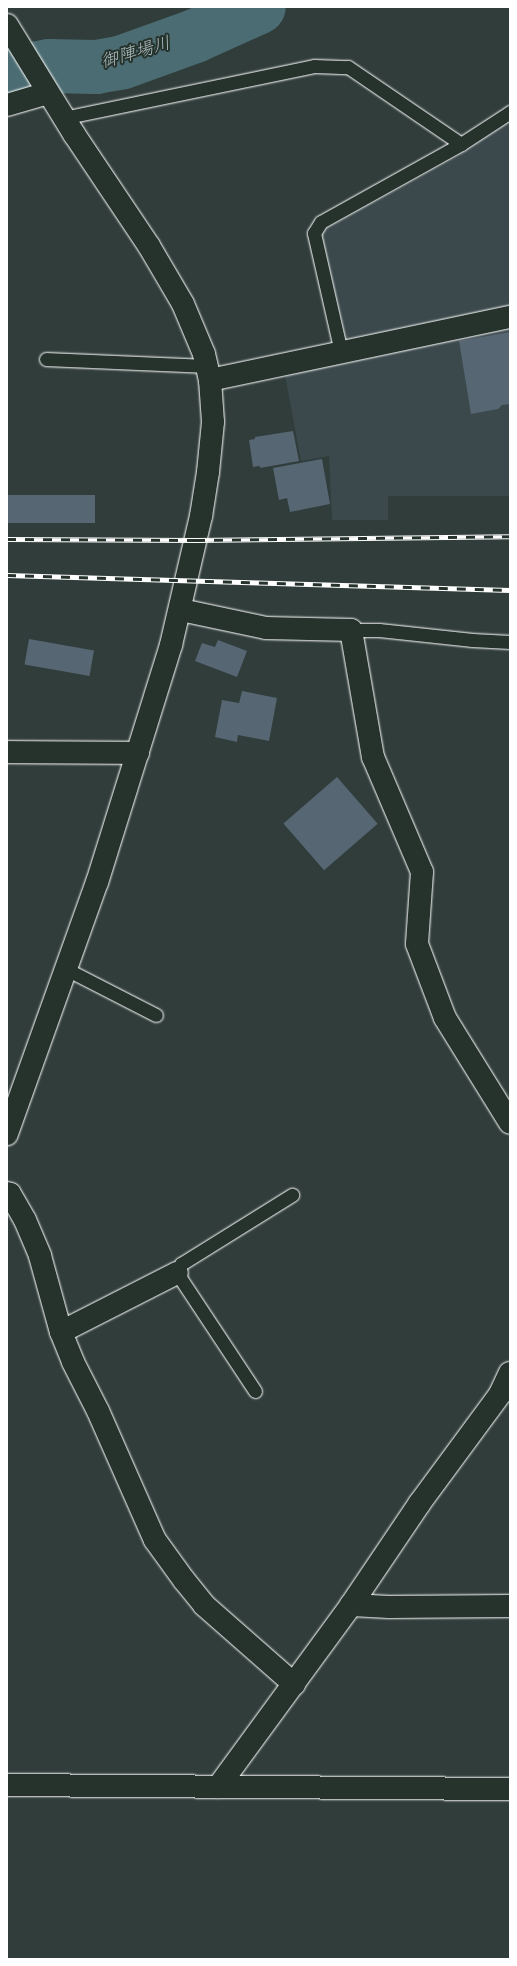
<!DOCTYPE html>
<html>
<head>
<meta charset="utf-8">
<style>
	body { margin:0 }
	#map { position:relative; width:517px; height:1966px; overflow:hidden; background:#303d3b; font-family:"Indie Flower","Klee One",sans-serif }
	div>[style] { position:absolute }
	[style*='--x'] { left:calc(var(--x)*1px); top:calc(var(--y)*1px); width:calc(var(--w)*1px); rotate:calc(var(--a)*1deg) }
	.built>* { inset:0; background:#3b494c }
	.river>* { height:54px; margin:-27px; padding:0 27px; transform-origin:27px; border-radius:27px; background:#4b6c72 }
	.building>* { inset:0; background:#566673; transform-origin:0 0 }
	.roads { filter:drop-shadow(0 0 1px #fff) drop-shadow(0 0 1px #fff) }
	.lane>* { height:13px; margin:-6.5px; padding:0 6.5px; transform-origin:6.5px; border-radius:6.5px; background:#26332d }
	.street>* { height:22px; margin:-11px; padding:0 11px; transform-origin:11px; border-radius:11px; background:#26332d }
	.secondary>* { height:22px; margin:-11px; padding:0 11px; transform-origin:11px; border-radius:11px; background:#26332d }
	.rail>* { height:4.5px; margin-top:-2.25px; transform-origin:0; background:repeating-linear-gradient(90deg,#26332d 0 9px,#fff 0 18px); box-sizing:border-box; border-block:1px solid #fff }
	span { translate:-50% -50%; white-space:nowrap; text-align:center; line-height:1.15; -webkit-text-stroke:4px #26332d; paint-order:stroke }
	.water-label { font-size:18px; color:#aebdc0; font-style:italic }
	.frame { position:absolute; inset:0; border:8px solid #fff; pointer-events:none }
</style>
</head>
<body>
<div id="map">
	<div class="built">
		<div style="clip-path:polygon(510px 121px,510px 496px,388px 496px,388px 520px,332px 520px,329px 456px,301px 461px,285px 375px,351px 362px,322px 236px,326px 228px,455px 158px)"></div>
	</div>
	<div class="river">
		<div style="--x:7;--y:74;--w:43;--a:-10.8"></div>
		<div style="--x:49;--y:66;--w:47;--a:1.2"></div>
		<div style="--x:96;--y:67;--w:27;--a:-10"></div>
		<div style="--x:123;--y:62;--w:77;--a:-19.9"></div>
		<div style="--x:195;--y:36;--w:70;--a:-24.4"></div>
	</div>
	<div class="building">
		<div style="clip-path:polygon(510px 332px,510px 404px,502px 405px,498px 409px,471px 414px,459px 341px)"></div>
		<div style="clip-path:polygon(293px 431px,299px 461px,260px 468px,260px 466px,253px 467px,249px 440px,255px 439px,255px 437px)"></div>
		<div style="clip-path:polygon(322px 459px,330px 504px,290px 512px,287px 498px,279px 500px,273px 468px)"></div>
		<div style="left:7px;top:495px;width:88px;height:28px"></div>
		<div style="left:29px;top:639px;width:66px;height:26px;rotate:10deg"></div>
		<div style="clip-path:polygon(218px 640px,247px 651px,237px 677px,195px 661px,202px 643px,215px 647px)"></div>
		<div style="clip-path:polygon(242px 691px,277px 698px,269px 741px,238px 735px,237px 742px,215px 737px,222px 700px,239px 703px)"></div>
		<div style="left:337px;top:777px;width:62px;height:71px;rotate:49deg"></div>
	</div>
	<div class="roads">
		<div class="lane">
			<div style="--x:63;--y:118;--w:256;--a:-11.7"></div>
			<div style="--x:314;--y:66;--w:34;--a:2"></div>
			<div style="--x:348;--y:67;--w:137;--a:34.3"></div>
			<div style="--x:461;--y:144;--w:59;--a:-33.1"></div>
			<div style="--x:341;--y:352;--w:122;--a:-102.8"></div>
			<div style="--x:314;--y:233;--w:13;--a:-58"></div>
			<div style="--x:321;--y:222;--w:160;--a:-29.1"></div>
			<div style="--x:46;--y:359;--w:161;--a:2.5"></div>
			<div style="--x:351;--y:630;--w:28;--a:0"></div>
			<div style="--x:379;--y:630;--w:94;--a:6.1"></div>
			<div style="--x:472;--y:640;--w:38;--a:3"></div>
			<div style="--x:66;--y:969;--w:101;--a:27.1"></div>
			<div style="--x:255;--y:1391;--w:141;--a:-123.5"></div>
			<div style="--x:177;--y:1273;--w:10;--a:-66"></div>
			<div style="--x:181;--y:1264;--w:131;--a:-31.9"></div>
		</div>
		<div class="street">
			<div style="--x:7;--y:105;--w:43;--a:-16.3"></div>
			<div style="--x:210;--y:380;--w:307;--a:-11.9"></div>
			<div style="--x:181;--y:610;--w:87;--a:12"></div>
			<div style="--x:266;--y:628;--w:85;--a:1.3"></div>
			<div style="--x:351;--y:630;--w:129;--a:80.2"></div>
			<div style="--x:373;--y:757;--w:125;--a:66.9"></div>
			<div style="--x:422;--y:872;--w:72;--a:94"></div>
			<div style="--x:417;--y:944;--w:79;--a:69.3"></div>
			<div style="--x:445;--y:1018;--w:123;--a:58.2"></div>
			<div style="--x:7;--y:1193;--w:3;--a:18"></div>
			<div style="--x:10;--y:1194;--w:30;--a:60"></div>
			<div style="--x:25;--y:1220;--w:39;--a:67"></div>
			<div style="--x:40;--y:1256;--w:79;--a:74.6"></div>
			<div style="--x:61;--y:1332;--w:32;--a:68"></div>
			<div style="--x:73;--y:1362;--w:55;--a:63"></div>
			<div style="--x:98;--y:1411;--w:141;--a:66.2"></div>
			<div style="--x:155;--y:1540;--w:49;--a:54.1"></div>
			<div style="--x:184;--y:1580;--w:32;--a:51"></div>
			<div style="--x:204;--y:1605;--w:120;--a:41.3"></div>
			<div style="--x:61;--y:1332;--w:130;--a:-27"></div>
			<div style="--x:351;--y:1605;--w:38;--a:3"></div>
			<div style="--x:389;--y:1607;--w:121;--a:-0.5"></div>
			<div style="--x:7;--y:1785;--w:503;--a:0.46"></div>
			<div style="--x:218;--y:1787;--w:225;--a:-53.8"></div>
			<div style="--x:351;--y:1605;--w:122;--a:-56"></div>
			<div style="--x:419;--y:1504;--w:137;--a:-53.6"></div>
			<div style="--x:500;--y:1394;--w:23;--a:-65"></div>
		</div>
		<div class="secondary">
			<div style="--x:7;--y:25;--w:128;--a:58.4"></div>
			<div style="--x:74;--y:134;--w:135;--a:56.2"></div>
			<div style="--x:149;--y:246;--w:67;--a:59.6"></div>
			<div style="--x:183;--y:304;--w:54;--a:67.2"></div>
			<div style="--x:204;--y:354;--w:27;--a:77"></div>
			<div style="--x:210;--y:380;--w:42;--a:85.9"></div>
			<div style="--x:213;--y:422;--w:50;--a:95.7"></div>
			<div style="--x:208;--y:472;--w:45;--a:99"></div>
			<div style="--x:201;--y:516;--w:132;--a:103.1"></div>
			<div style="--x:171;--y:645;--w:248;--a:107.3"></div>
			<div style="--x:97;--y:882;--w:268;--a:109.7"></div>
			<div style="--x:7;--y:752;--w:131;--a:0.4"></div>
		</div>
	</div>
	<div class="rail">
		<div style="--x:7;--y:539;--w:189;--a:0.3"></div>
		<div style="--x:196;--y:540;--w:314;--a:-0.7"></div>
		<div style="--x:7;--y:575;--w:503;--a:1.71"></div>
	</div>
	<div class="water-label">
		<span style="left:136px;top:54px;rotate:-16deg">御陣場川</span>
	</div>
	<div class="frame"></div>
</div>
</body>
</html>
